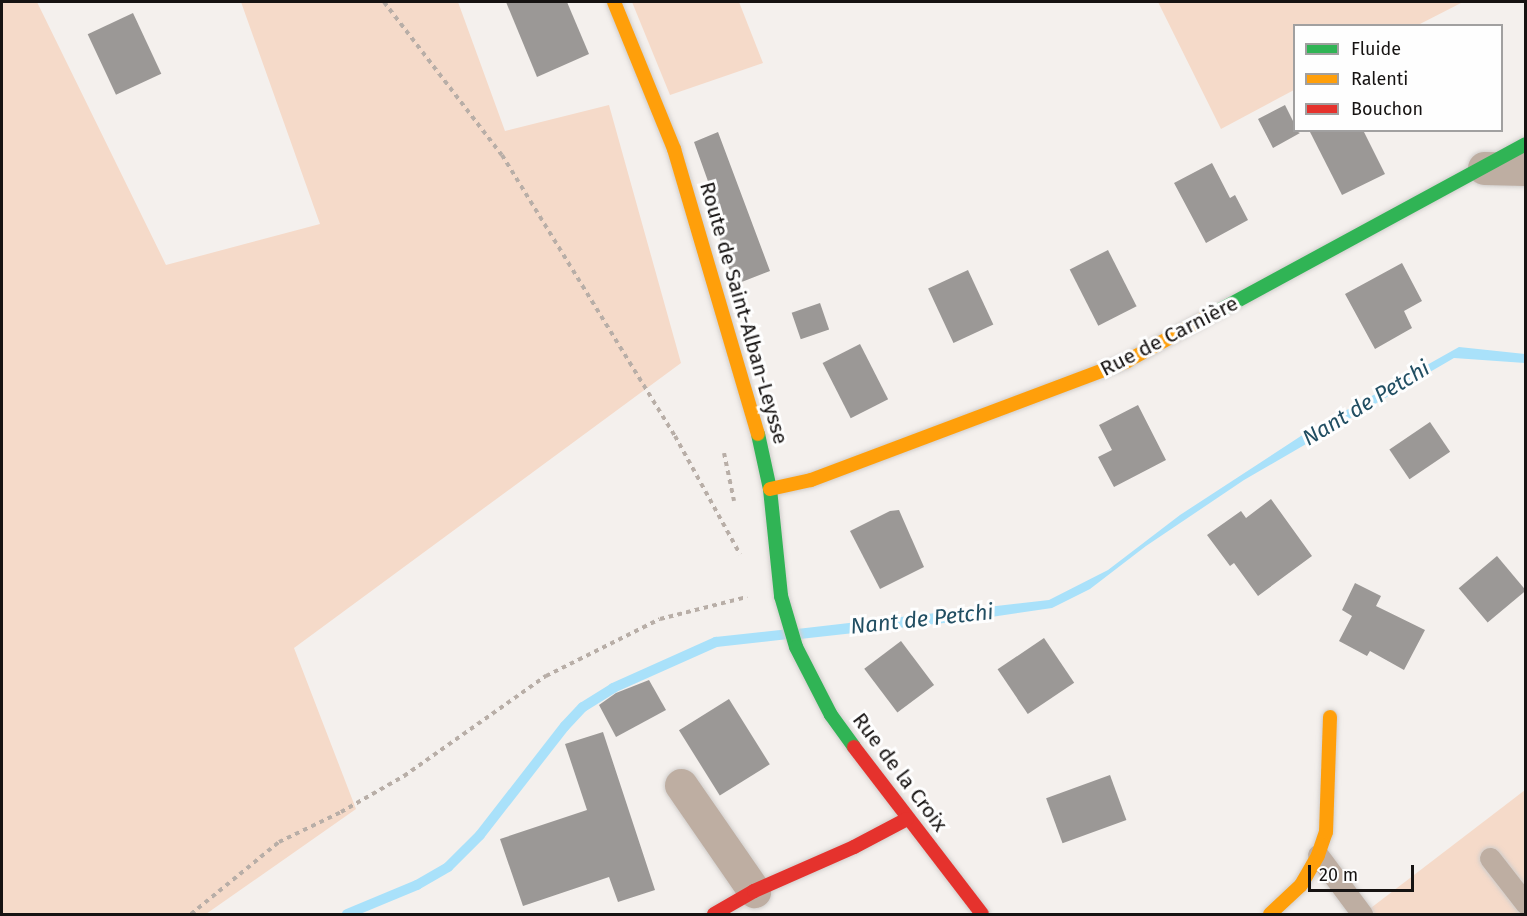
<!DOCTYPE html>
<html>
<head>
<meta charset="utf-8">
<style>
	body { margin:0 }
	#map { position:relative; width:1527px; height:916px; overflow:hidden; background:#f4f0ed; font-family:"Fira Sans",sans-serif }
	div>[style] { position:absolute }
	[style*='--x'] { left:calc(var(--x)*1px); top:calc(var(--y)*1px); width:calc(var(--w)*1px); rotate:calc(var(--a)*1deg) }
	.green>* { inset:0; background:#f5dac9 }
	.water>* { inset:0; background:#a9e1fa }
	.stream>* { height:10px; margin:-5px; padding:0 5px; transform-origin:5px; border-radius:5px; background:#a9e1fa }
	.building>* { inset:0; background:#9b9896; transform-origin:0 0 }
	.path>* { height:4px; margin-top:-2px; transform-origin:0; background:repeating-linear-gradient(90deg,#b8aea7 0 4.5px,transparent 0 9px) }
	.roads { filter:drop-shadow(0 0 2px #d0cdcb) drop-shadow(0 0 2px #d0cdcb) }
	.lane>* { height:21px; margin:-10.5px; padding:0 10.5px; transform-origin:10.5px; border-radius:10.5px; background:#beaea2 }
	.street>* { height:33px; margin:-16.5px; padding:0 16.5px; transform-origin:16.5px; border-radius:16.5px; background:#beaea2 }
	.fast>* { height:14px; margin:-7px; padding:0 7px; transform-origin:7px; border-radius:7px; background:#30b455 }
	.slow>* { height:14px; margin:-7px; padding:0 7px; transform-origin:7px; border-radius:7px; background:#ff9f0a }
	.jam>* { height:14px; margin:-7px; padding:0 7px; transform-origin:7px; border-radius:7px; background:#e5322d }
	span { translate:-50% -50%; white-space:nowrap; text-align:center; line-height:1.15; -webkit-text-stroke:6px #fefefe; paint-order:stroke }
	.street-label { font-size:21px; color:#161312 }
	.water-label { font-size:22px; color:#214e62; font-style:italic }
	.frame { position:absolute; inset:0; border:3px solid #161312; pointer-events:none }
	.legend { position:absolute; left:1293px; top:24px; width:210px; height:108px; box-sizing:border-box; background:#fefefe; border:2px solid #a1a0a0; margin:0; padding:8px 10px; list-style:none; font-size:18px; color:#161312 }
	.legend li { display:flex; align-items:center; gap:12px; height:30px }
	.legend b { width:30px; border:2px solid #a1a0a0 }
	.scale { position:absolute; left:1308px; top:865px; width:106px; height:27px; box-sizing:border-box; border:3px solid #161312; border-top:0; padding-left:8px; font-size:18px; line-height:21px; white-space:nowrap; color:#161312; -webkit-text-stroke:4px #fefefe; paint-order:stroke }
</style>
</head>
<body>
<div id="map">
	<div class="green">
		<div style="clip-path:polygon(2px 2px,37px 2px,166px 265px,320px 224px,241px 2px,458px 2px,505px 131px,609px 105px,681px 363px,294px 648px,356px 809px,206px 914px,2px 914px)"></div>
		<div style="clip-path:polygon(632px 2px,739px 2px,763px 63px,670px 95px)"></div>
		<div style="clip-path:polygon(1158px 2px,1463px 2px,1418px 25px,1294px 26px,1294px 90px,1221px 129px)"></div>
		<div style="clip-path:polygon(1525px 790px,1525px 914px,1363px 914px)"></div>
	</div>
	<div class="water">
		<div style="clip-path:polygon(1459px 347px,1525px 354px,1525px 363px,1454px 358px,1244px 480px,1146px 546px,1090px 589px,1052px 608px,971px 620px,800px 639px,797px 629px,1049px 600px,1108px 570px,1180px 515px,1304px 434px)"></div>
	</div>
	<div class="stream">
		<div style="--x:347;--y:914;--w:76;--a:-22.5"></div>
		<div style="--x:417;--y:885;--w:36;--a:-30"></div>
		<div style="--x:448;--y:867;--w:45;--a:-45"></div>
		<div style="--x:480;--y:835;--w:138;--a:-52.1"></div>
		<div style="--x:565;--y:726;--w:26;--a:-47"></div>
		<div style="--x:583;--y:707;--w:36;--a:-32"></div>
		<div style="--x:613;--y:688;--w:113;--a:-24.1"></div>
		<div style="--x:716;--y:642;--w:72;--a:-6.3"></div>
	</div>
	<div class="building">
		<div style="clip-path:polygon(506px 2px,567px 2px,589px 54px,537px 77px)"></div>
		<div style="left:133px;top:13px;width:67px;height:50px;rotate:65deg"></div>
		<div style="clip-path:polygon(1285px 105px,1294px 123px,1294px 130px,1300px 133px,1273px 148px,1258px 119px)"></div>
		<div style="clip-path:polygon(1309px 130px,1363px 130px,1385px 174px,1342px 195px)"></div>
		<div style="clip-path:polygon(718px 132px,770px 271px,734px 285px,709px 203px,715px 201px,694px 142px)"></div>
		<div style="clip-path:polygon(1212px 163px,1230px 198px,1235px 195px,1248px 220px,1206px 243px,1174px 183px)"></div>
		<div style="left:1108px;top:250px;width:63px;height:43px;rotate:63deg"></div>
		<div style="clip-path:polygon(1402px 263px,1422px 301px,1404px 311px,1412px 328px,1375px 349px,1345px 294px)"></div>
		<div style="left:968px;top:270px;width:60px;height:44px;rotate:65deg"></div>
		<div style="left:820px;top:303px;width:28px;height:30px;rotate:71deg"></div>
		<div style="left:860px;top:344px;width:62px;height:42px;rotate:63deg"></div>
		<div style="clip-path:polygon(1138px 405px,1166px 460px,1114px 487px,1098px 457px,1112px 450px,1099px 425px)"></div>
		<div style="left:1430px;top:422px;width:36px;height:49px;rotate:56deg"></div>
		<div style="clip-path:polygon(1271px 499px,1312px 556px,1258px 596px,1234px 563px,1230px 566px,1207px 535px,1241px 511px,1246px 518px)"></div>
		<div style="clip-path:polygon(899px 510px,924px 567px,880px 589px,850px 531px,890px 511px)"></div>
		<div style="left:1497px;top:556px;width:45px;height:50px;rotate:50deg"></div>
		<div style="clip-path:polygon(1355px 583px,1381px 596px,1376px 606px,1425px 630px,1404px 670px,1370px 651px,1367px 656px,1339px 641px,1352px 616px,1342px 610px)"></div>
		<div style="left:1044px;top:638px;width:54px;height:56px;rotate:56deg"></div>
		<div style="left:901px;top:641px;width:55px;height:46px;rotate:53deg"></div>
		<div style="clip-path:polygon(649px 680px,666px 710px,616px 737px,599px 705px,616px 693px)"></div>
		<div style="left:729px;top:699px;width:77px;height:59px;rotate:58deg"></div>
		<div style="clip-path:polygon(603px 732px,655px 890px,618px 902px,609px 877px,523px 906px,500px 839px,587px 810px,565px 744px)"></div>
		<div style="left:1110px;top:775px;width:48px;height:68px;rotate:70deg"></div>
	</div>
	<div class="path">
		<div style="--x:384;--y:2;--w:193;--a:52.4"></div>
		<div style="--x:502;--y:155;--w:330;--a:58.4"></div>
		<div style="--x:675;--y:436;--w:135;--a:61.2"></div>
		<div style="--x:724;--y:453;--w:49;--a:78.2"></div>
		<div style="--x:191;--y:914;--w:114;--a:-39.3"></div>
		<div style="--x:279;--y:842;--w:69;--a:-25.8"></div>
		<div style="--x:341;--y:812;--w:73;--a:-29.7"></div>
		<div style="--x:404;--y:776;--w:174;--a:-35.2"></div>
		<div style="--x:546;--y:676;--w:127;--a:-26.6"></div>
		<div style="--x:660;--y:619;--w:90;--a:-14.2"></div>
	</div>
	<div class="roads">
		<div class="lane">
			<div style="--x:1318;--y:855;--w:74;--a:53.3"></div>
			<div style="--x:1490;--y:858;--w:58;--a:52"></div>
		</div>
		<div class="street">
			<div style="--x:1484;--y:168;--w:42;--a:1.4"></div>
			<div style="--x:681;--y:785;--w:129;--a:55.4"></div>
		</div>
		<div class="fast">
			<div style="--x:1211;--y:315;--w:358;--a:-28.5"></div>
			<div style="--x:758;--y:434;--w:56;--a:77.7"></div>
			<div style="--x:770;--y:489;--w:108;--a:84.1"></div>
			<div style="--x:781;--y:596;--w:53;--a:73.6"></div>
			<div style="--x:796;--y:647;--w:76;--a:62.8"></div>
			<div style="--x:831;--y:715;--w:39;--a:54"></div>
		</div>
		<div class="slow">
			<div style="--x:614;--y:2;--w:159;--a:67.8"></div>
			<div style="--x:674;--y:149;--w:297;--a:73.6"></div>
			<div style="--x:770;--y:489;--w:42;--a:-12.4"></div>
			<div style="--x:811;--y:480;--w:338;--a:-20.6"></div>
			<div style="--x:1127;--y:361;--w:96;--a:-28.7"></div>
			<div style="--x:1270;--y:914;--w:42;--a:-43.1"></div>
			<div style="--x:1301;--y:885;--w:34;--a:-60"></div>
			<div style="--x:1318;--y:855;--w:24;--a:-71"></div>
			<div style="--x:1326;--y:832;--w:115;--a:-88"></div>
		</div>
		<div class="jam">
			<div style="--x:854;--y:747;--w:210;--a:52.5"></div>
			<div style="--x:714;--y:914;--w:46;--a:-29.9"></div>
			<div style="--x:754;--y:891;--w:109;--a:-23.7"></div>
			<div style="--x:854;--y:847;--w:60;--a:-27.8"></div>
		</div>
	</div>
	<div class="street-label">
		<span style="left:744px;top:313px;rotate:74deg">Route de Saint-Alban-Leysse</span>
		<span style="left:1169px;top:336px;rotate:-27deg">Rue de Carnière</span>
		<span style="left:900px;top:772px;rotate:53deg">Rue de la Croix</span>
	</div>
	<div class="water-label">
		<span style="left:1366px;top:403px;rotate:-31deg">Nant de Petchi</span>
		<span style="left:922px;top:619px;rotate:-6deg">Nant de Petchi</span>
	</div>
	<div class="frame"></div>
	<ul class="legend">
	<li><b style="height:8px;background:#30b455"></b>Fluide</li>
	<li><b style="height:8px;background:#ff9f0a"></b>Ralenti</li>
	<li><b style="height:8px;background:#e5322d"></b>Bouchon</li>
	</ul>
	<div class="scale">20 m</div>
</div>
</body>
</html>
